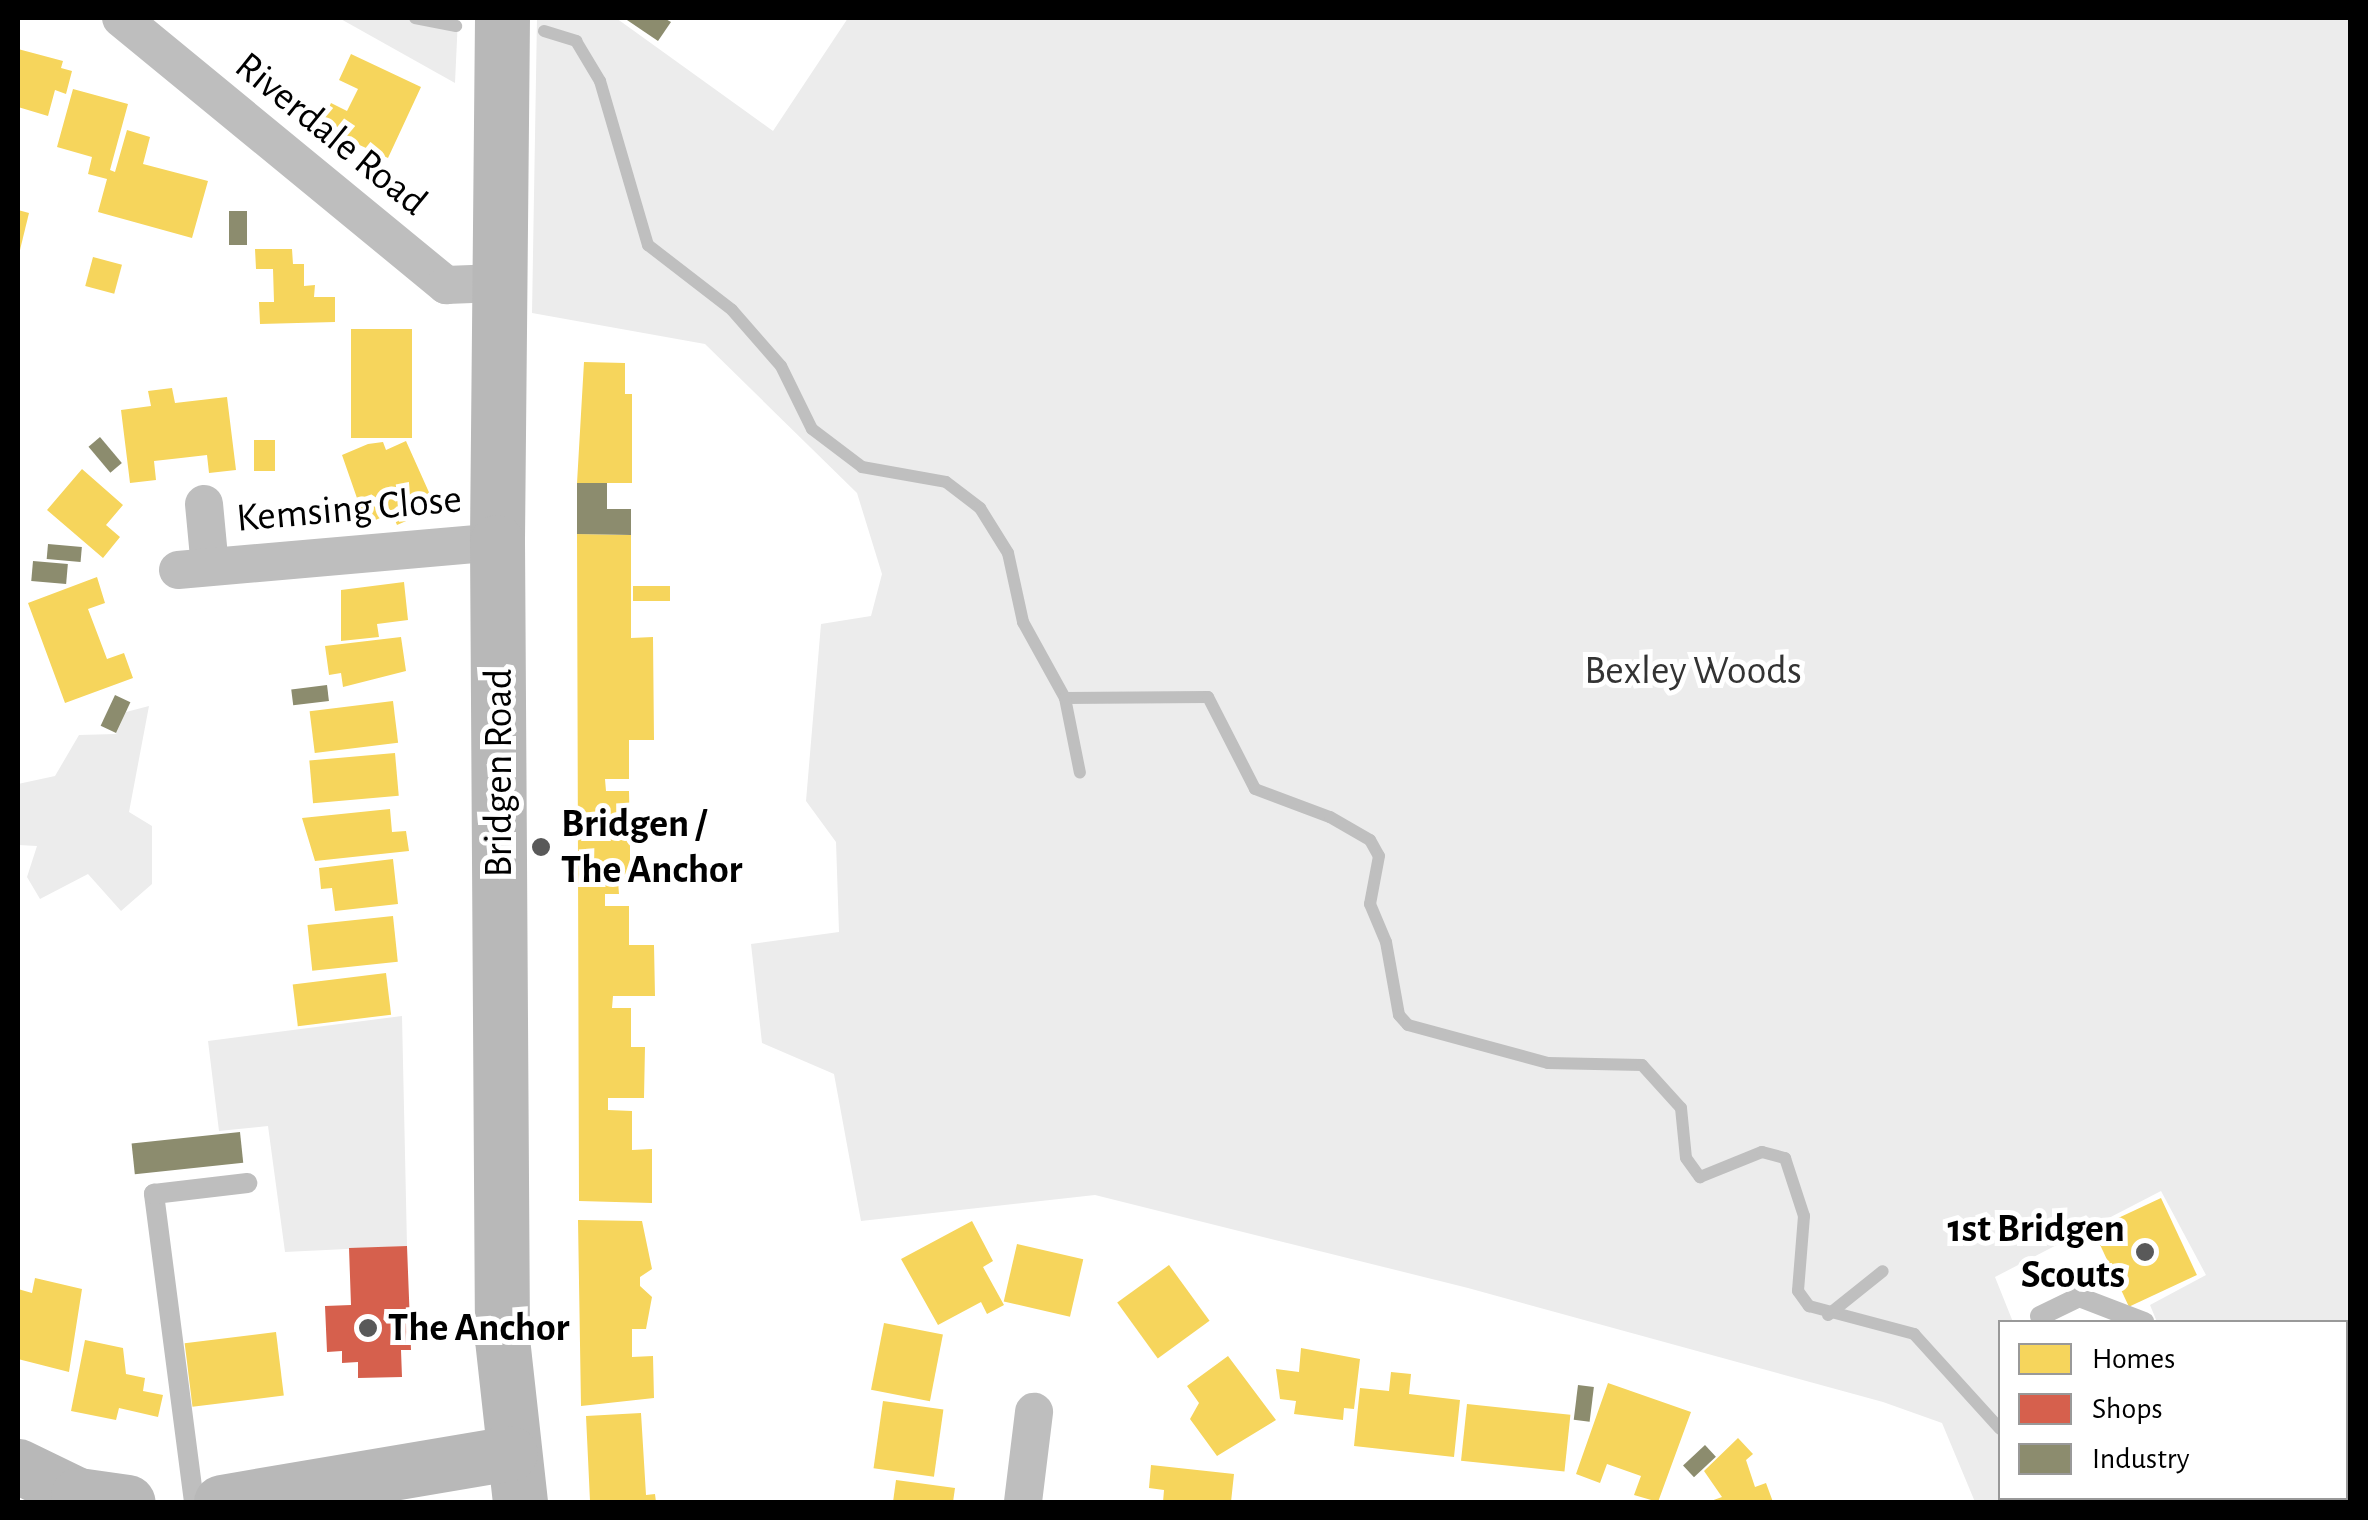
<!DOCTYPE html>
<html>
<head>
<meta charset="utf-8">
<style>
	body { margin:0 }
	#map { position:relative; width:2368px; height:1520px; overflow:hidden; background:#fff; font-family:"Alegreya Sans",sans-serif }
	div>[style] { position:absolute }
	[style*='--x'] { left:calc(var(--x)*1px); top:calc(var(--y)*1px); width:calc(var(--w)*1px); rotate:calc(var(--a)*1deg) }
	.green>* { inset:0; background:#ececec }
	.homes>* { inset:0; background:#f6d55c; transform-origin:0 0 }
	.shops>* { inset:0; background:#d6604d }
	.industry>* { inset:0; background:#8c8c6e; transform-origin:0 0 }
	.stream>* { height:12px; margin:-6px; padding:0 6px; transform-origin:6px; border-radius:6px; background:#bfbfbf }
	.lane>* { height:20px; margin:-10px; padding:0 10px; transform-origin:10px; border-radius:10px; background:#bebebe }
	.street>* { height:38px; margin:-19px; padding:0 19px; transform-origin:19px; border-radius:19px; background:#bebebe }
	.secondary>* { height:55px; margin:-27.5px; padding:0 27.5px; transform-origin:27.5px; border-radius:27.5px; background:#b8b8b8 }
	.dots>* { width:28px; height:28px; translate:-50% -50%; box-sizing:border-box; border:5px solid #fff; border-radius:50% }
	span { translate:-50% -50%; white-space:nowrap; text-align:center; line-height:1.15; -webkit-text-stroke:10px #fff; paint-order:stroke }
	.street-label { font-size:40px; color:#000 }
	.park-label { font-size:40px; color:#333 }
	.poi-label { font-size:40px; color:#000; font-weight:700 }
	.left { translate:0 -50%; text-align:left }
	.right { translate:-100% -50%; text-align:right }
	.frame { position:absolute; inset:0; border:20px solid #000; pointer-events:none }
	.legend { position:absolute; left:1998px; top:1320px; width:350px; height:180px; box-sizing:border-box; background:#fff; border:2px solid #999; margin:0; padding:12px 18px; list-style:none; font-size:30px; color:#000 }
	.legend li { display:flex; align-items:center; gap:20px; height:50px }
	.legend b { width:50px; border:2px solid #999 }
</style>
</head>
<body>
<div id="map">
	<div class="green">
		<div style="clip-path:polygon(339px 18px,458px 18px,455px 83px)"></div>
		<div style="clip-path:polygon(537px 18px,616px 18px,773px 131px,848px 18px,2350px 18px,2350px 1399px,2346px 1402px,2346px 1322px,2157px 1322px,2150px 1305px,2206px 1275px,2161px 1191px,1995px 1277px,2013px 1322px,2000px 1322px,2000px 1498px,2086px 1502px,1975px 1502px,1942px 1423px,1883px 1402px,1468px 1288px,1095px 1195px,861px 1221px,834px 1074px,762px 1043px,751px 944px,839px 932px,836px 842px,806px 801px,821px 624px,871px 616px,882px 574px,857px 493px,705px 344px,532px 313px)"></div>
		<div style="clip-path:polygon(149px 706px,129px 812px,152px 826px,152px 884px,121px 911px,88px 874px,40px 899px,27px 877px,37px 846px,18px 845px,18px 784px,55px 776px,79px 735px,116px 734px,126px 712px)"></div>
		<div style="clip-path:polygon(402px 1016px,407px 1246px,285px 1252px,268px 1126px,219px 1131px,208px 1041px)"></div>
	</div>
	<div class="homes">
		<div style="clip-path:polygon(18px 49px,63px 61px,61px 68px,72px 71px,66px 94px,55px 90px,48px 116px,18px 107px)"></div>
		<div style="clip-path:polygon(351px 54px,421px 87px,388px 158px,320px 127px,331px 103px,347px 111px,358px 89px,339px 80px)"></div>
		<div style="clip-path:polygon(73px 89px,128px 104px,110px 170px,115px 172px,127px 130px,150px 137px,143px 164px,208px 181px,192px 238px,98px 212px,107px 179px,88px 174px,92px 157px,57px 147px)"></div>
		<div style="clip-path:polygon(18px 210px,29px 213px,19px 254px,18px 254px)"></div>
		<div style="clip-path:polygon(255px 249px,292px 249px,293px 264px,304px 264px,304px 286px,315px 285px,314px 297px,335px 297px,335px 322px,260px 324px,259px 302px,274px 302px,273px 269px,256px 269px)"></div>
		<div style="left:93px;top:257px;width:30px;height:30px;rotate:15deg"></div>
		<div style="left:351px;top:329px;width:61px;height:109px"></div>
		<div style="clip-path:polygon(584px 362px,625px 363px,625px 394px,632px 394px,632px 483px,577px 483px)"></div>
		<div style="clip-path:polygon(172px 388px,175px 403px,227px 397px,236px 470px,209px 473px,207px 455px,181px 458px,154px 461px,156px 480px,130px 483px,121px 410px,151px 406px,148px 391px)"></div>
		<div style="left:254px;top:440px;width:21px;height:31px"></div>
		<div style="clip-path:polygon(406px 441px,436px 508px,397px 525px,392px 513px,366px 524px,342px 455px,368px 444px,383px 442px,386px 450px)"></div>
		<div style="clip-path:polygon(82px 469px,123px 505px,106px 525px,120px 537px,103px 558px,47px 510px)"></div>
		<div style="clip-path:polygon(577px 534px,631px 535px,631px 638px,653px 637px,654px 740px,629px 740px,629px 779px,605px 779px,606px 791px,629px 791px,630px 842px,630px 881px,618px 881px,619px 894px,605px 894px,605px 906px,629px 906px,629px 945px,654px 945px,655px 996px,613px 996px,612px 1008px,631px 1008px,631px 1047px,645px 1047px,644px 1098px,608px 1098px,608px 1110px,632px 1111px,632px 1150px,652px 1149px,652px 1203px,579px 1201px)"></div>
		<div style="clip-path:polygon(97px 577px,105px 603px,88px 609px,107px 659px,124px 653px,133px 678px,65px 703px,28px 603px)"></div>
		<div style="clip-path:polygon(404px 582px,408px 620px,377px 624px,379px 637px,341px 641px,341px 590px)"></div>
		<div style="left:633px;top:586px;width:37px;height:15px"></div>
		<div style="clip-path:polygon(401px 637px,406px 671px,343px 687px,341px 673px,329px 675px,325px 646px)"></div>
		<div style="left:393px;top:701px;width:42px;height:84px;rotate:83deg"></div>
		<div style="left:395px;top:753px;width:43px;height:86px;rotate:85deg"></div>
		<div style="clip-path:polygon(390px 809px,392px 832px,406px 831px,409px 851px,315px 861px,302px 818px)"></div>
		<div style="clip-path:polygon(393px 859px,398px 904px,335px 911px,332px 888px,321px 889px,319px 868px)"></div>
		<div style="left:393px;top:916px;width:46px;height:86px;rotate:84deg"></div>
		<div style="left:386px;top:973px;width:42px;height:94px;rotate:83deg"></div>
		<div style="left:2161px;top:1198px;width:85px;height:75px;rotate:65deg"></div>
		<div style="clip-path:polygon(578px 1220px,642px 1221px,652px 1269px,640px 1277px,640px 1286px,652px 1297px,646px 1329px,632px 1329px,632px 1357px,653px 1356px,654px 1398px,581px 1406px)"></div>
		<div style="clip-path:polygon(972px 1221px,993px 1261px,983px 1267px,1004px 1305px,987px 1314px,981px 1302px,938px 1325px,901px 1259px)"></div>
		<div style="left:1017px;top:1244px;width:68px;height:59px;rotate:13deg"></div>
		<div style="left:1169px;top:1265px;width:69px;height:64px;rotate:54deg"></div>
		<div style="clip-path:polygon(35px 1278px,82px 1289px,69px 1372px,18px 1359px,18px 1289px,32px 1293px)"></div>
		<div style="left:884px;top:1323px;width:60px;height:68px;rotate:11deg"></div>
		<div style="left:276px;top:1332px;width:64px;height:92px;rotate:83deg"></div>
		<div style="clip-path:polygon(85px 1340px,123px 1348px,126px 1374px,145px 1378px,143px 1391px,163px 1395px,158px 1417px,119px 1408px,116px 1420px,71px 1411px)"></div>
		<div style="clip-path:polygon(1301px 1348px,1360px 1359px,1354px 1409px,1344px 1408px,1343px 1420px,1294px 1414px,1296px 1401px,1280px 1399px,1276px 1369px,1299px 1372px)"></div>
		<div style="clip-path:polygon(1228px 1356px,1276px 1420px,1217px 1456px,1190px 1419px,1199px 1403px,1187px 1386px)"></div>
		<div style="clip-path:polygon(1391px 1372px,1411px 1374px,1409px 1394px,1460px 1400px,1454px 1457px,1354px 1446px,1360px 1388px,1389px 1391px)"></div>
		<div style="clip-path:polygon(1608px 1383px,1691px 1412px,1658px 1502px,1634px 1495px,1641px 1476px,1607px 1464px,1600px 1483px,1576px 1474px)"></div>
		<div style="left:883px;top:1401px;width:61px;height:68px;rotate:8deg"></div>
		<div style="left:1467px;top:1404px;width:104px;height:57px;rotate:6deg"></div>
		<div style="clip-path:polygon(641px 1413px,646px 1495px,655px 1494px,656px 1502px,590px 1501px,586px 1416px)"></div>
		<div style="clip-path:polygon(1738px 1438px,1753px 1454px,1746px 1460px,1755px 1487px,1766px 1483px,1773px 1502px,1708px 1502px,1722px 1497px,1704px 1471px)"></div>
		<div style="clip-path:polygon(1151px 1465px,1234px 1474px,1231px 1502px,1163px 1502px,1164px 1490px,1149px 1488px)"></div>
		<div style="clip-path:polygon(896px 1480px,955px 1488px,953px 1502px,893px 1502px)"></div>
	</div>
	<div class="shops">
		<div style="clip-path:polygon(407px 1246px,411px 1350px,401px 1350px,402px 1377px,358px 1378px,358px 1362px,342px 1363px,342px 1351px,327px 1352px,325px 1306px,351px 1305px,349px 1248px)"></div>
	</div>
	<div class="industry">
		<div style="clip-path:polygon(624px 18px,664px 18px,671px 22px,658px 41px)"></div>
		<div style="left:229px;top:211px;width:18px;height:34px"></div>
		<div style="left:100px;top:437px;width:34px;height:15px;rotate:50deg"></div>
		<div style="clip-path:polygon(577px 483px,607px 483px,607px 509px,631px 509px,631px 535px,577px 534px)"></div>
		<div style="left:48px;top:544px;width:34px;height:15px;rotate:5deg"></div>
		<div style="left:33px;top:561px;width:35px;height:20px;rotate:5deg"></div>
		<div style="left:327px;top:685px;width:16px;height:36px;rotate:83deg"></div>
		<div style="left:115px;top:695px;width:17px;height:34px;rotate:25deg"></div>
		<div style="left:240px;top:1132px;width:31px;height:109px;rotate:84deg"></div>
		<div style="left:1578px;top:1385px;width:16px;height:35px;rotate:7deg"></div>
		<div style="left:1705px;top:1445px;width:16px;height:30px;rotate:47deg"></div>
	</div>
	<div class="stream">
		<div style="--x:415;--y:18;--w:42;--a:11"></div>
		<div style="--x:544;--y:31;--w:34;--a:17"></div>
		<div style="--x:576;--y:41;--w:47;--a:59"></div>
		<div style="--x:600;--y:81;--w:171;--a:73.7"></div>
		<div style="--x:648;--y:245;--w:106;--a:37.7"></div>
		<div style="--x:732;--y:310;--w:74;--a:48.8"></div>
		<div style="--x:781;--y:366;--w:70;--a:63.8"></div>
		<div style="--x:812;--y:429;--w:63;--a:37.2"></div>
		<div style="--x:862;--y:467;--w:85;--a:10.1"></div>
		<div style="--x:946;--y:482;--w:43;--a:37.4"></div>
		<div style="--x:980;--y:508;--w:53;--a:58.1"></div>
		<div style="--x:1008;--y:553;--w:71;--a:77.7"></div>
		<div style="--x:1023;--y:622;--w:87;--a:61.1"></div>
		<div style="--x:1065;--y:698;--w:143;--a:-0.4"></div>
		<div style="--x:1208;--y:697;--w:103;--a:62.9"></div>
		<div style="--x:1255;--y:789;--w:80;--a:20.5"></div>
		<div style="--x:1330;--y:817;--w:46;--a:29.9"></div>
		<div style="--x:1370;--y:840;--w:18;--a:61"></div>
		<div style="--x:1379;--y:856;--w:49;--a:100.6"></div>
		<div style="--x:1370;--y:904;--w:41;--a:67.2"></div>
		<div style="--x:1386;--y:942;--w:74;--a:79.9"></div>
		<div style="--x:1399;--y:1015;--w:13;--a:48"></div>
		<div style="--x:1408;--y:1025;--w:145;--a:15.2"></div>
		<div style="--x:1548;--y:1063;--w:94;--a:1.2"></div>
		<div style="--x:1642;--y:1065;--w:58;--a:47.8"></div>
		<div style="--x:1681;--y:1108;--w:50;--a:84.3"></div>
		<div style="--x:1686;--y:1158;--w:24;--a:54"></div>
		<div style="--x:1700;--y:1177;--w:67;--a:-22"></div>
		<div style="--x:1762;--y:1152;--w:24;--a:15"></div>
		<div style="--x:1785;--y:1158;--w:61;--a:71.9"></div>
		<div style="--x:1804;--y:1216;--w:75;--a:94.6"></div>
		<div style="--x:1798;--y:1291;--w:19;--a:54"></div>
		<div style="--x:1809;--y:1306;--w:109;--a:14.9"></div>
		<div style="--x:1914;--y:1334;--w:128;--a:47.8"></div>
		<div style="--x:1065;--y:698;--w:76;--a:78.7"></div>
		<div style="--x:1828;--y:1315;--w:70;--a:-38.7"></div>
		<div style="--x:2048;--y:1498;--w:4;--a:63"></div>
	</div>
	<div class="lane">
		<div style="--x:2040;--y:1316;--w:43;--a:-26"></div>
		<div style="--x:2079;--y:1297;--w:70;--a:21"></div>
		<div style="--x:2218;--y:1498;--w:4;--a:63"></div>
		<div style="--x:194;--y:1502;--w:311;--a:-97.4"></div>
		<div style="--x:154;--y:1194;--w:94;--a:-6.7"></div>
	</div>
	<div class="street">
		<div style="--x:121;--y:18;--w:421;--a:39.4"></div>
		<div style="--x:446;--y:285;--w:52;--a:-2.2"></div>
		<div style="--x:204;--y:504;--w:63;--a:84.6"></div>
		<div style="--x:178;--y:570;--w:320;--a:-5"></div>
		<div style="--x:1023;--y:1502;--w:91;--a:-83"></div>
	</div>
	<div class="secondary">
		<div style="--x:502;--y:18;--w:524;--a:90.55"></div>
		<div style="--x:497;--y:542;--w:797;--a:89.64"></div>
		<div style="--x:502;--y:1339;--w:164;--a:83.7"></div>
		<div style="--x:18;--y:1466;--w:67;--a:25.8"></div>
		<div style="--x:78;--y:1495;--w:50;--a:8"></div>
		<div style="--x:221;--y:1502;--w:293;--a:-9.6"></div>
	</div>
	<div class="dots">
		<div style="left:541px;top:847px;background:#595959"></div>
		<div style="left:2145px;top:1252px;background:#595959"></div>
		<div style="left:368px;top:1328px;background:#595959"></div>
	</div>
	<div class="street-label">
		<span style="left:331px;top:134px;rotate:39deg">Riverdale Road</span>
		<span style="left:349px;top:509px;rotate:-5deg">Kemsing Close</span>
		<span style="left:499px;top:773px;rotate:-90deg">Bridgen Road</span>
	</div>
	<div class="park-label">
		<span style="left:1693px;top:671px">Bexley Woods</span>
	</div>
	<div class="poi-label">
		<span class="left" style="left:561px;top:847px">Bridgen /<br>The Anchor</span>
		<span class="right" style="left:2125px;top:1252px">1st Bridgen<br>Scouts</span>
		<span class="left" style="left:388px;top:1328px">The Anchor</span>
	</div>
	<div class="frame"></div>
	<ul class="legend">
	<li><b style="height:28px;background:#f6d55c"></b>Homes</li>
	<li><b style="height:28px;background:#d6604d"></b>Shops</li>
	<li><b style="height:28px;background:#8c8c6e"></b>Industry</li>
	</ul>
</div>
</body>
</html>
